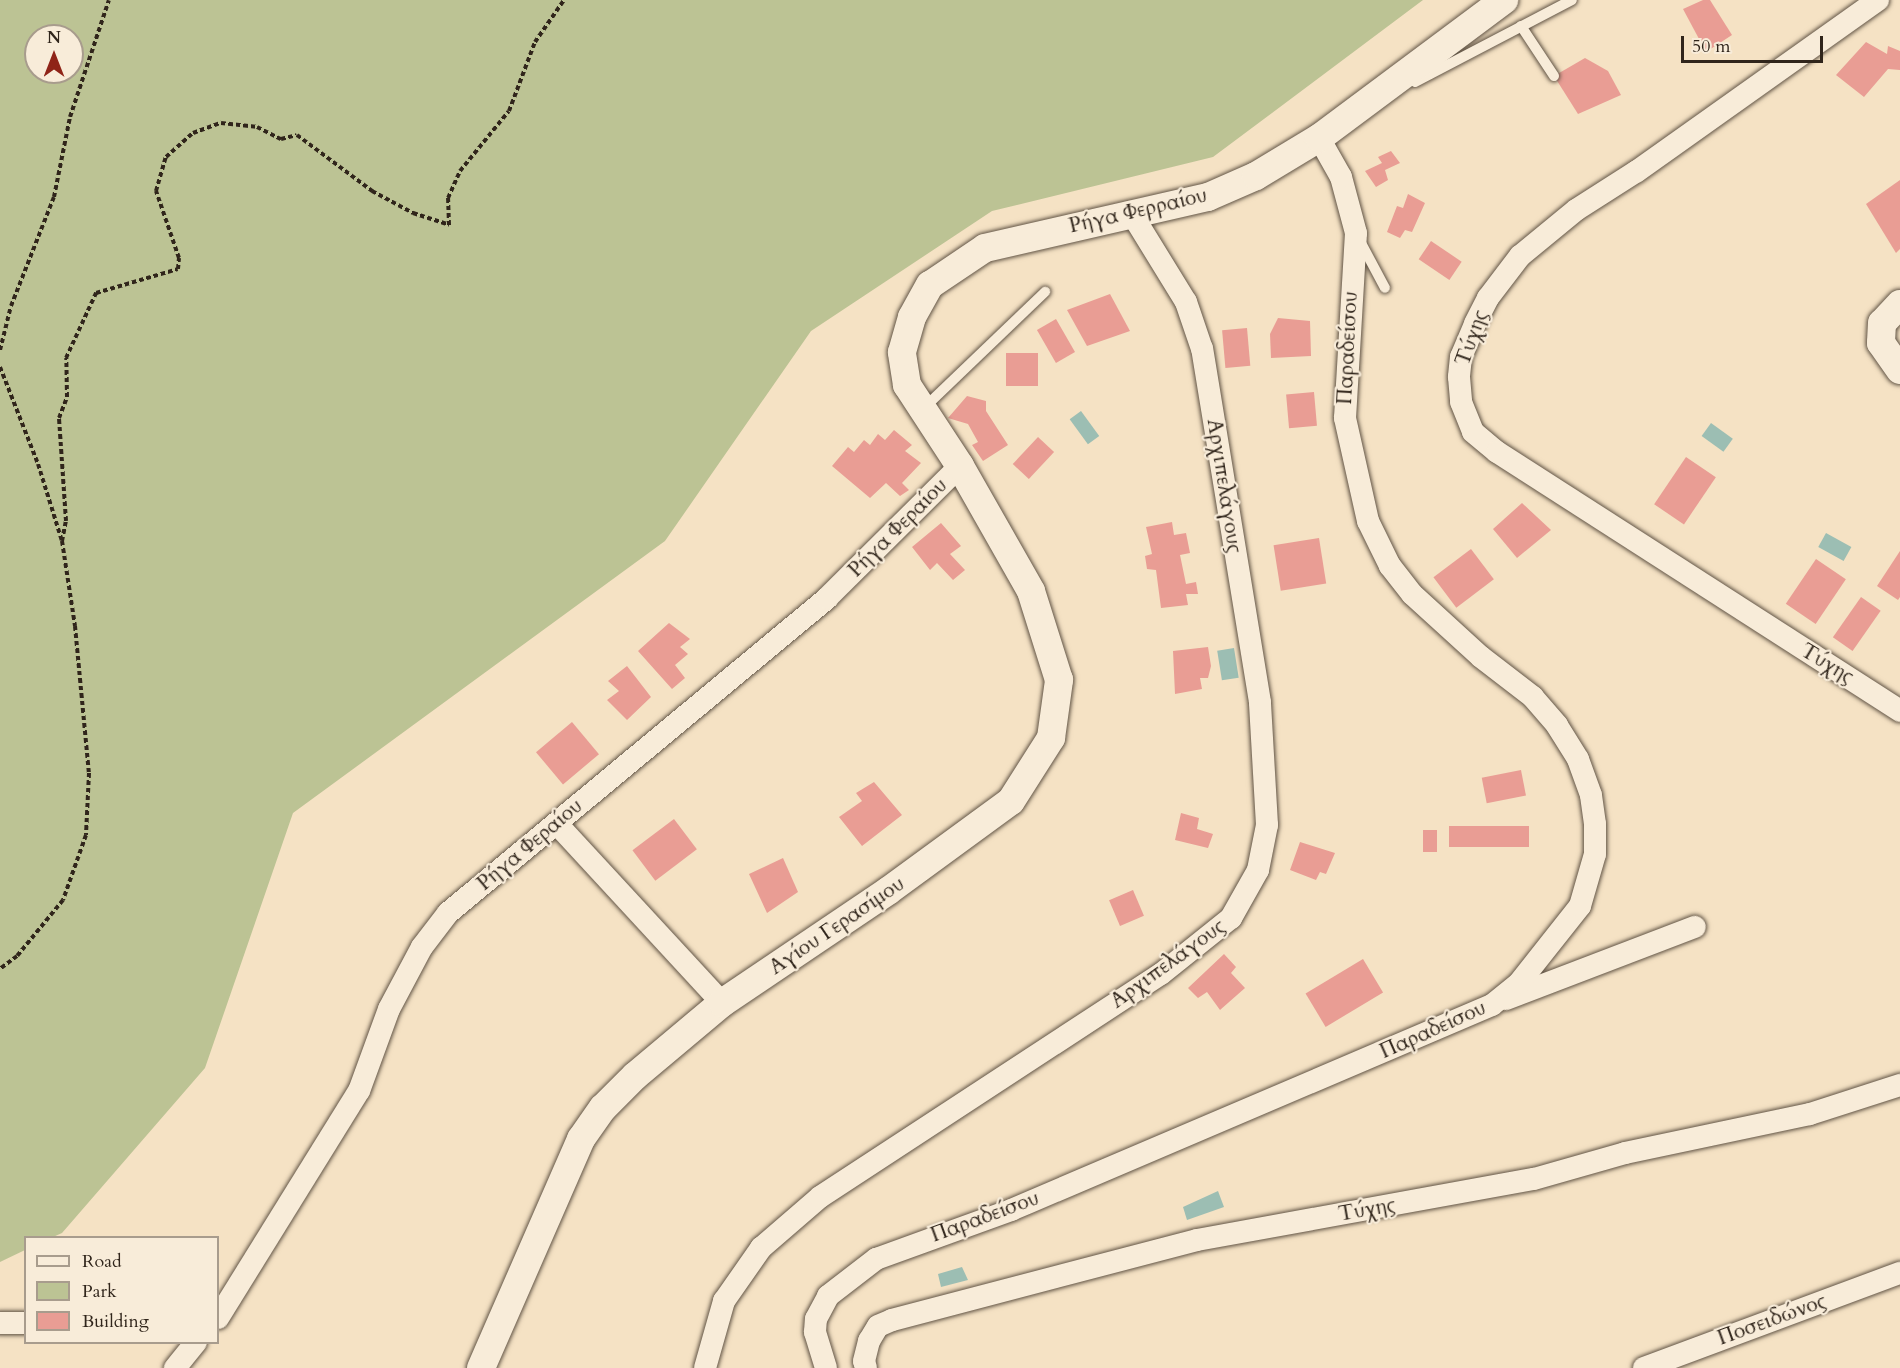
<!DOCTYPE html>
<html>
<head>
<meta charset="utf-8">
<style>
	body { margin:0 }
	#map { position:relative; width:1900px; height:1368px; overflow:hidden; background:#f5e2c4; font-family:Cardo,serif }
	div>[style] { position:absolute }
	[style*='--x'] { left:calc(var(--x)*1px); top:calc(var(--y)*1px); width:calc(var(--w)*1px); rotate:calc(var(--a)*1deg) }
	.green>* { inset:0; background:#bcc394 }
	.water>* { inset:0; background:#9cbeb3; transform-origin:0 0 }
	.building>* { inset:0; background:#e99d94; transform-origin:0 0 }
	.path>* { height:4px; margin-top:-2px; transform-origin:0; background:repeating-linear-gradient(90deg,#30251b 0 4.5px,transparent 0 7.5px) }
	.roads { filter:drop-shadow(0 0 2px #615445) drop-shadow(0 0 2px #615445) }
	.service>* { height:10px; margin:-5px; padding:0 5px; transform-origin:5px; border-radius:5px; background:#f8ecd9 }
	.minor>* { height:22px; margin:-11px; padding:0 11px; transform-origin:11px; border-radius:11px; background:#f8ecd9 }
	.tertiary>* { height:28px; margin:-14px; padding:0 14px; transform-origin:14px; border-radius:14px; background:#f8ecd9 }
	span { translate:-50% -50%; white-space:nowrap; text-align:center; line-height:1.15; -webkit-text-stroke:4.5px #f8ecd9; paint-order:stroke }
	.street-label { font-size:21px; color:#30251b }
	.legend { position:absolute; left:24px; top:1236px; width:195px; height:108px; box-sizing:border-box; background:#f8ecd9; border:2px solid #a89c8d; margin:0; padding:8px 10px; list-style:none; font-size:18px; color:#30251b }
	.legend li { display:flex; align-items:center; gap:12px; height:30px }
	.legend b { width:30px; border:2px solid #a89c8d }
	.north { position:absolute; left:24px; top:24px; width:60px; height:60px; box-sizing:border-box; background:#f8ecd9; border:2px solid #a89c8d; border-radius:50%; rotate:0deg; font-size:16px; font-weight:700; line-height:24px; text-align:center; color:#30251b }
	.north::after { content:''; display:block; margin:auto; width:21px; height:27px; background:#8f2418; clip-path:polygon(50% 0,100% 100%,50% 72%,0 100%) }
	.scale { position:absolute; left:1681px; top:36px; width:142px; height:27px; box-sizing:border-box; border:3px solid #30251b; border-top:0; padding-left:8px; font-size:18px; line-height:21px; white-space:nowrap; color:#30251b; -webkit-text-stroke:4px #f8ecd9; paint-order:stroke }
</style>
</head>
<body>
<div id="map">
	<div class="green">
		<div style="clip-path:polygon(evenodd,0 0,1423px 0,1213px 157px,992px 211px,811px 331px,665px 541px,293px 813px,205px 1068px,62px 1233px,53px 1237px,26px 1238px,25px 1250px,0 1262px,0 0,36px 36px,72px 36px,72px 72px,36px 72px,36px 36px)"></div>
	</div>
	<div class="water">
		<div style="left:1081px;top:411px;width:31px;height:14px;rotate:54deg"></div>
		<div style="left:1711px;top:423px;width:27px;height:16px;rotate:36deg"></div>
		<div style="left:1826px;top:533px;width:29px;height:16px;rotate:29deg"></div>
		<div style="left:1234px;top:648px;width:30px;height:17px;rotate:81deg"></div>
		<div style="clip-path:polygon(1218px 1191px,1224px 1207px,1187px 1220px,1183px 1207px)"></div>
		<div style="clip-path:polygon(962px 1267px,968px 1280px,941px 1287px,938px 1274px)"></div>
	</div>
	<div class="building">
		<div style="clip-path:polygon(1703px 0,1710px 0,1732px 35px,1706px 52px,1683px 9px)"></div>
		<div style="clip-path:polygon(1866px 42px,1887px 54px,1888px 46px,1900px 51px,1900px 70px,1888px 69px,1864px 97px,1836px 75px)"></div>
		<div style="clip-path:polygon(1585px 58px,1608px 71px,1621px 95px,1578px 114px,1554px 76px)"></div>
		<div style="clip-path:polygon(1391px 151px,1400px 163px,1385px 170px,1388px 180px,1376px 187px,1365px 171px,1382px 163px,1378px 157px)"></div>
		<div style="clip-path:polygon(1900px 180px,1900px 249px,1896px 253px,1866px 204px)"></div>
		<div style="clip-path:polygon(1408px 194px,1425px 203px,1412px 232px,1405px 230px,1400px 238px,1387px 232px,1397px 206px,1403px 208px)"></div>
		<div style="left:1431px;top:241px;width:37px;height:22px;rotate:34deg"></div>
		<div style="clip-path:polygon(1110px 294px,1130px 331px,1087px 346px,1067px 310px)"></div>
		<div style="clip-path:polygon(1278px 318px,1310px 321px,1311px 356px,1271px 358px,1270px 334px)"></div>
		<div style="left:1056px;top:319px;width:38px;height:22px;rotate:60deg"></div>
		<div style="left:1247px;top:328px;width:38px;height:25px;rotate:85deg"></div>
		<div style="left:1006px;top:353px;width:32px;height:33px"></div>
		<div style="left:1314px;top:392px;width:34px;height:28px;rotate:85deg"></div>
		<div style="clip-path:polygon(967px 396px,986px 401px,986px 411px,1008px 445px,983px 461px,972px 445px,978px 442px,968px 424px,948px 418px)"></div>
		<div style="clip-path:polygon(894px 430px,912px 445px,905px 451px,921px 463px,902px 483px,909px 490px,900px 496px,886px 483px,870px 498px,832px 466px,848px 447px,854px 452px,864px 440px,870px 445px,878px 434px,885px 440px)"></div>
		<div style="left:1038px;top:437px;width:22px;height:37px;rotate:43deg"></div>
		<div style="left:1686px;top:457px;width:36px;height:57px;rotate:34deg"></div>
		<div style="clip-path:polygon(1522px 503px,1551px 530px,1517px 558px,1493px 529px)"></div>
		<div style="clip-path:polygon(1172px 522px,1174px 535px,1186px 533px,1190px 553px,1180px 555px,1186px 584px,1196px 582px,1198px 594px,1186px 594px,1188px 605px,1161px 608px,1156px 570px,1147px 569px,1145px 556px,1152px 554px,1146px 527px)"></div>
		<div style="clip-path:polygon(941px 523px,961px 546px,950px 554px,965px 570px,953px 580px,937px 563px,930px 570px,912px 547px)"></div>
		<div style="left:1319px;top:538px;width:46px;height:46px;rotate:81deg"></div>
		<div style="left:1471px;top:549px;width:38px;height:47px;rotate:53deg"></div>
		<div style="clip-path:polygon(1900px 551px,1900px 597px,1898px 600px,1877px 586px)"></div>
		<div style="left:1816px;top:559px;width:36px;height:54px;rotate:34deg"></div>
		<div style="left:1861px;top:597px;width:24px;height:49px;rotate:35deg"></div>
		<div style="clip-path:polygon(669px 623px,690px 639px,680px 647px,688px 654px,675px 665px,685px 678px,672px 689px,638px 651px)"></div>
		<div style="clip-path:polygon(1208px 647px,1211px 666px,1208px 678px,1200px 678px,1202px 689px,1175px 694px,1173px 651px)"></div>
		<div style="clip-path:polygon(627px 666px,651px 697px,627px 720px,607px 700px,619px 691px,608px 681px)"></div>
		<div style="left:572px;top:722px;width:42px;height:47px;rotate:50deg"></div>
		<div style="left:1521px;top:770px;width:26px;height:40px;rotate:79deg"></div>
		<div style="clip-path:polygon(874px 782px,902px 815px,862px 846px,839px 817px,862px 801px,856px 793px)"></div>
		<div style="clip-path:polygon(1181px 813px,1199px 818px,1197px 829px,1213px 834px,1208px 848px,1175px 840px)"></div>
		<div style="left:674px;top:819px;width:38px;height:52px;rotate:53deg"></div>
		<div style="left:1449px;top:826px;width:80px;height:21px"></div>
		<div style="left:1423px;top:830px;width:14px;height:22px"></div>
		<div style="clip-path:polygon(1300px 842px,1335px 853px,1326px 874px,1320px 872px,1316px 880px,1290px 870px)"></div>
		<div style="clip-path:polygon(783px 858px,798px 892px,767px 913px,749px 874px)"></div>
		<div style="left:1133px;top:890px;width:28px;height:26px;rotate:67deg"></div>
		<div style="clip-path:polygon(1224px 954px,1236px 967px,1231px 973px,1245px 988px,1220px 1010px,1207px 992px,1198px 998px,1188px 988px)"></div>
		<div style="left:1363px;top:959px;width:39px;height:67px;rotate:59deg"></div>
	</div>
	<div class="path">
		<div style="--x:0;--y:350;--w:45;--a:-76"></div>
		<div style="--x:11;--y:306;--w:117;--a:-68.5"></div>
		<div style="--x:54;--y:197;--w:82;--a:-78.7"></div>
		<div style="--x:70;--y:117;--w:123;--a:-71.6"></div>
		<div style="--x:0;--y:367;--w:104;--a:68.6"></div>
		<div style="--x:38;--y:464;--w:81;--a:72.7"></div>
		<div style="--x:62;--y:541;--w:86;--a:81.3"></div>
		<div style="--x:75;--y:626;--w:148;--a:84.6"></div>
		<div style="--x:89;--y:773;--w:62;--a:92.8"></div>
		<div style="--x:86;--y:835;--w:69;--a:109.5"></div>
		<div style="--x:63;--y:900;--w:72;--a:129.4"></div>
		<div style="--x:17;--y:956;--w:21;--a:143"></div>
		<div style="--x:62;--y:541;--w:20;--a:-79"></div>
		<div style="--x:66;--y:521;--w:103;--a:-93.9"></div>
		<div style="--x:59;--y:418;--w:22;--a:-69"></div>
		<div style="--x:67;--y:397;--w:39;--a:-91"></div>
		<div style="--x:66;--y:358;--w:72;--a:-65.2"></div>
		<div style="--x:96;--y:293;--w:85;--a:-16.3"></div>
		<div style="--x:178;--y:269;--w:11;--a:-85"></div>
		<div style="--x:179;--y:258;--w:71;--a:-108.9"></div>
		<div style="--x:156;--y:191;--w:35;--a:-74"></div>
		<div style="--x:166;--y:157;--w:36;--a:-42"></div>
		<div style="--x:193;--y:133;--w:30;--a:-20"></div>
		<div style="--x:221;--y:123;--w:36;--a:6"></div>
		<div style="--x:257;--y:127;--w:27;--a:27"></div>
		<div style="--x:281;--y:139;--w:16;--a:-14"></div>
		<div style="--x:297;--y:135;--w:94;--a:36.7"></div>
		<div style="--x:372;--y:191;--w:47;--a:28.2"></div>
		<div style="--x:413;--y:213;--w:38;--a:18"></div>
		<div style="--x:449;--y:225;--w:27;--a:-92"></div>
		<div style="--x:448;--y:198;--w:30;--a:-66"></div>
		<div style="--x:460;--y:171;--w:77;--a:-50.8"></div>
		<div style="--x:509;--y:111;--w:74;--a:-69.4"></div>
		<div style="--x:535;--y:42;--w:51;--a:-55.4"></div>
	</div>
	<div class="roads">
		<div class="service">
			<div style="--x:1521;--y:26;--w:60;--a:56.6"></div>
			<div style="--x:1415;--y:82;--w:177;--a:-27.6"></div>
			<div style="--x:1360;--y:241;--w:53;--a:62"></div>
			<div style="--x:924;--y:408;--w:168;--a:-43.8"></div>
		</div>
		<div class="minor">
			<div style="--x:1878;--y:0;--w:296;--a:144.6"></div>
			<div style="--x:1637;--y:171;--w:72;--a:147.4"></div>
			<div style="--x:1576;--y:210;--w:72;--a:140.6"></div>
			<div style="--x:1520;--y:256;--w:53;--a:127.3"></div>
			<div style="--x:1488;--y:298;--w:29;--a:117"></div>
			<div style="--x:1475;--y:324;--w:36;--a:113"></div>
			<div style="--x:1461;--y:357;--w:20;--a:96"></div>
			<div style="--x:1459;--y:377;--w:25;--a:85"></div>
			<div style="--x:1461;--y:402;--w:32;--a:68"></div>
			<div style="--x:1473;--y:432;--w:31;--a:40"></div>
			<div style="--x:1497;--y:452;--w:479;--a:32.7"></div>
			<div style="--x:558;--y:825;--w:242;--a:47.3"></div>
			<div style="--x:1506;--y:999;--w:202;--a:-20.9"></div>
			<div style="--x:218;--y:1318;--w:267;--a:-58.2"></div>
			<div style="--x:359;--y:1091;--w:87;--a:-69.9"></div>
			<div style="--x:389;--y:1009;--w:70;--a:-62"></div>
			<div style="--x:422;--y:947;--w:43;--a:-52.6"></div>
			<div style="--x:448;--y:913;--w:493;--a:-39.7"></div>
			<div style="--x:827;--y:598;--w:187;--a:-44.8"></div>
			<div style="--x:0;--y:1323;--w:26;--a:0"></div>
			<div style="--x:175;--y:1368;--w:33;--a:-51"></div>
			<div style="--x:705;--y:1368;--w:70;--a:-74.2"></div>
			<div style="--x:724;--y:1301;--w:65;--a:-55.1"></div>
			<div style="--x:761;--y:1248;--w:78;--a:-40.8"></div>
			<div style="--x:820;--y:1197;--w:407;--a:-33.2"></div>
			<div style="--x:1161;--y:974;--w:90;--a:-38.7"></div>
			<div style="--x:1231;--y:918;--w:55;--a:-60.6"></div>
			<div style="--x:1258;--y:870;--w:46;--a:-78.7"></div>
			<div style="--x:1267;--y:825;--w:123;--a:-93.3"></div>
			<div style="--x:1260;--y:702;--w:358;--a:-99.3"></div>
			<div style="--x:1202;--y:349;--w:50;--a:-108.8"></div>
			<div style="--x:1186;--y:302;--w:101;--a:-121.6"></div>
			<div style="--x:826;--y:1368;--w:38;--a:-107"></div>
			<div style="--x:815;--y:1332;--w:13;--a:-86"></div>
			<div style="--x:816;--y:1319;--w:26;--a:-62"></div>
			<div style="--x:828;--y:1296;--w:61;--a:-37.6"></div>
			<div style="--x:876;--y:1259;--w:144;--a:-19.9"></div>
			<div style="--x:1011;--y:1210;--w:523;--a:-23.08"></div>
			<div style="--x:1492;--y:1005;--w:35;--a:-39"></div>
			<div style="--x:1519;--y:983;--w:98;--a:-51.6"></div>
			<div style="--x:1580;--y:906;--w:54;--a:-73.9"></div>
			<div style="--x:1595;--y:854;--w:30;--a:-90"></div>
			<div style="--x:1595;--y:824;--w:29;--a:-98"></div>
			<div style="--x:1591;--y:795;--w:38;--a:-110"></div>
			<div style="--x:1578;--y:759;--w:40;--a:-122"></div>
			<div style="--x:1557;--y:725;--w:37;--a:-131"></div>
			<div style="--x:1533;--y:697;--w:66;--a:-142.4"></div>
			<div style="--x:1481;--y:657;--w:93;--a:-137.6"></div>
			<div style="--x:1412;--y:594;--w:36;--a:-128"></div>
			<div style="--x:1390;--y:566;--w:50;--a:-116.1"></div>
			<div style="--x:1368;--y:521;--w:106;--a:-102.6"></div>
			<div style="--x:1345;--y:418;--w:185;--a:-86.6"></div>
			<div style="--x:1356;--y:233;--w:58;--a:-105"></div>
			<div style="--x:1341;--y:177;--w:45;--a:-119.4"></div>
			<div style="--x:866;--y:1368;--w:7;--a:-106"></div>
			<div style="--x:864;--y:1361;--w:21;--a:-76"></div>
			<div style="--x:869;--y:1341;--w:17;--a:-59"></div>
			<div style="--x:878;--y:1326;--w:15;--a:-23"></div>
			<div style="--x:892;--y:1320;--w:315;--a:-14.7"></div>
			<div style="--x:1197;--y:1240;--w:342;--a:-10.3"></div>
			<div style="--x:1534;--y:1179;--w:95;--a:-15.9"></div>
			<div style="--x:1625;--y:1153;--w:189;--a:-11.9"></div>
			<div style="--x:1810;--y:1114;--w:95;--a:-17.9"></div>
			<div style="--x:1644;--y:1368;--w:273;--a:-20.4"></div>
		</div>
		<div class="tertiary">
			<div style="--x:1900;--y:304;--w:26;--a:133"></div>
			<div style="--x:1882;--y:323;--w:20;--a:93"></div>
			<div style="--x:1881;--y:343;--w:33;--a:55"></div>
			<div style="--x:481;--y:1368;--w:250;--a:-66.4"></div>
			<div style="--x:581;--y:1139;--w:38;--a:-55"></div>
			<div style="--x:603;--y:1108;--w:45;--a:-45"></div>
			<div style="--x:635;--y:1076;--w:114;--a:-40"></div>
			<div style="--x:722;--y:1003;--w:200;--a:-34"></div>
			<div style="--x:888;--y:891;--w:152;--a:-36.2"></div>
			<div style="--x:1011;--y:801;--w:75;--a:-57.6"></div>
			<div style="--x:1051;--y:738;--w:59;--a:-82.1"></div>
			<div style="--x:1059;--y:680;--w:93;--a:-107.5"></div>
			<div style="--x:1031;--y:591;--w:144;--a:-119.6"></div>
			<div style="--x:960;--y:466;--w:97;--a:-123.2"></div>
			<div style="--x:907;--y:385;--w:33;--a:-99"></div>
			<div style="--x:902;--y:352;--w:36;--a:-74"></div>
			<div style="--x:912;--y:317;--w:37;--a:-61"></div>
			<div style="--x:930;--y:285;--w:66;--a:-33.9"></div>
			<div style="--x:985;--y:248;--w:229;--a:-12.9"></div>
			<div style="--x:1208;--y:197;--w:52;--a:-23.6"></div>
			<div style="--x:1256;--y:176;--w:74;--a:-31.1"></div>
			<div style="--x:1319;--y:138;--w:231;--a:-36.7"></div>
		</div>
	</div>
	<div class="street-label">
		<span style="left:1138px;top:211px;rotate:-13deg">Ρήγα Φερραίου</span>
		<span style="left:1472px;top:338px;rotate:-70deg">Τύχης</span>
		<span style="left:1348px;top:348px;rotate:-87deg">Παραδείσου</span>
		<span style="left:1224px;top:486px;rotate:81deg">Αρχιπελάγους</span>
		<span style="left:898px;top:528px;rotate:-45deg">Ρήγα Φεραίου</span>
		<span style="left:1827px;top:664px;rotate:31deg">Τύχης</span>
		<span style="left:530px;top:845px;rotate:-40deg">Ρήγα Φεραίου</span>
		<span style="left:837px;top:926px;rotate:-34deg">Αγίου Γερασίμου</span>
		<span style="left:1168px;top:964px;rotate:-36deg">Αρχιπελάγους</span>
		<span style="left:1433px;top:1030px;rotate:-24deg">Παραδείσου</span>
		<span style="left:1367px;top:1210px;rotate:-10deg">Τύχης</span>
		<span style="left:985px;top:1217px;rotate:-20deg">Παραδείσου</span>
		<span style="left:1772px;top:1320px;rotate:-20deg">Ποσειδώνος</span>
	</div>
	<ul class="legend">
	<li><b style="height:8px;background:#f8ecd9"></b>Road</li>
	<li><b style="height:16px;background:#bcc394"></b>Park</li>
	<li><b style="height:16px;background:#e99d94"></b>Building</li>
	</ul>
	<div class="north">N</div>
	<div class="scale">50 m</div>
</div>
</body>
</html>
